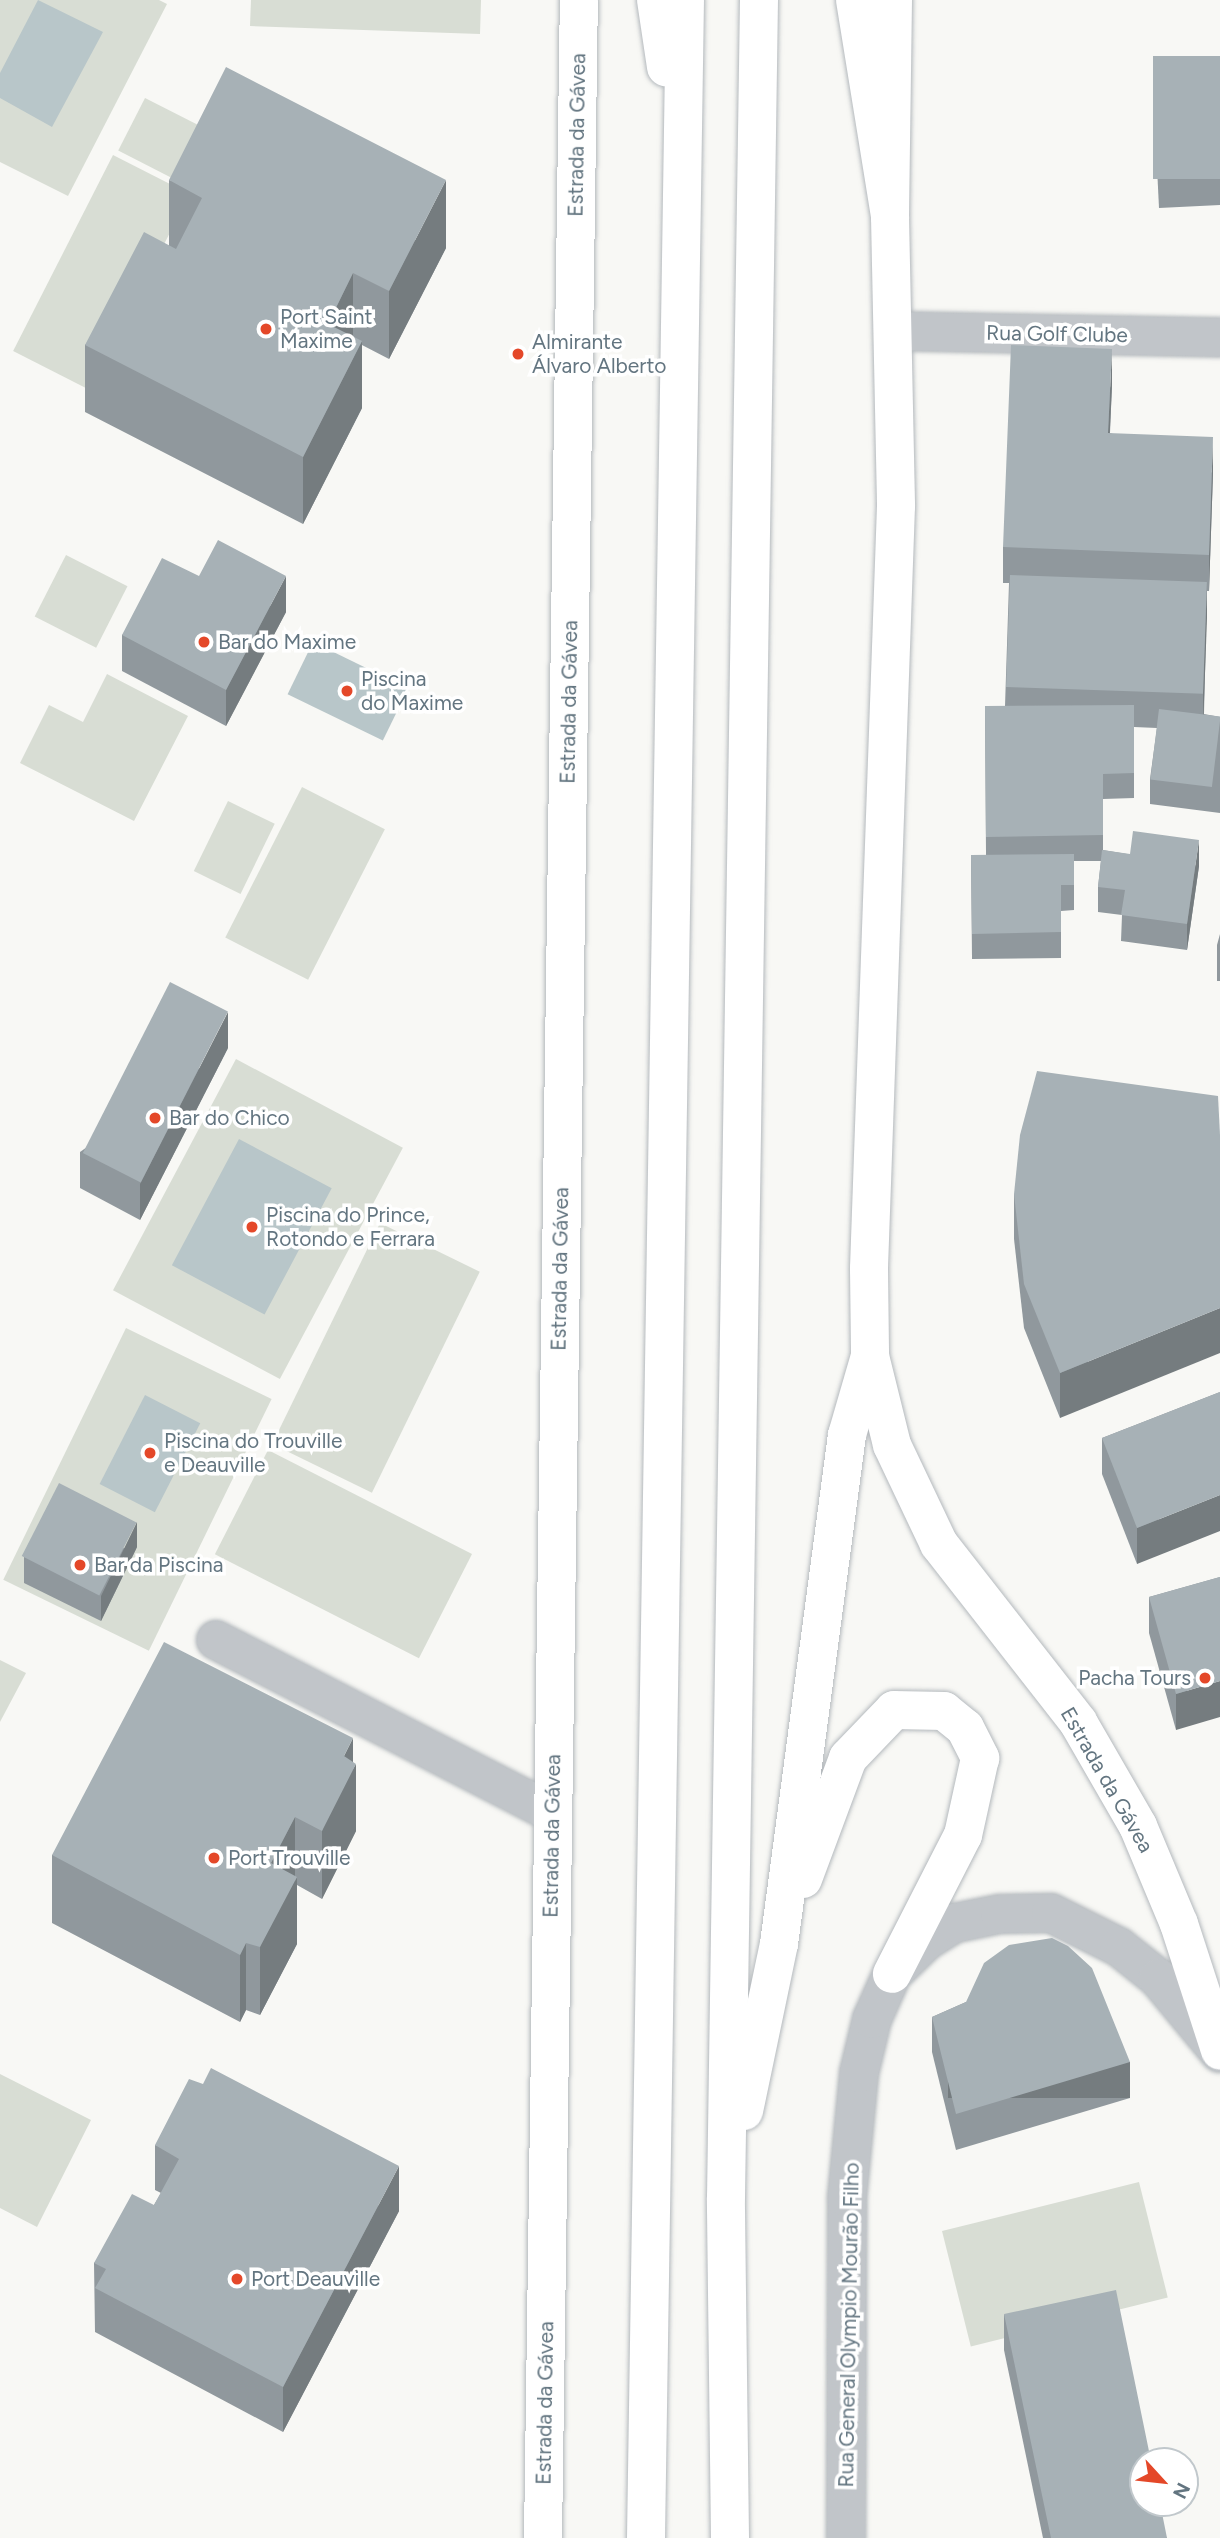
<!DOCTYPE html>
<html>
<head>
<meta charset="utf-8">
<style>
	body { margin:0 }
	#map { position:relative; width:1220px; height:2538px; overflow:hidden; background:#f8f8f5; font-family:Figtree,sans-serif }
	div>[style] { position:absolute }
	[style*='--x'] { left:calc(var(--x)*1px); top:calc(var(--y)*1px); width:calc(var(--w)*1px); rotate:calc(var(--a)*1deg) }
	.green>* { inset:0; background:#d8ddd4; transform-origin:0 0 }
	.water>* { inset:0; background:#b8c6c9; transform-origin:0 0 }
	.roads { filter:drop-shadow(0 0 2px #b4b9bd) drop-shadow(0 0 2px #b4b9bd) }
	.minor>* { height:38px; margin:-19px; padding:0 19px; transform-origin:19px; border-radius:19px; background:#c1c5c9 }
	.major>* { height:38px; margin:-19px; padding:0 19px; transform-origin:19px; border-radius:19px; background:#fff }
	.highway>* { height:38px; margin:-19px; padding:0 19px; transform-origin:19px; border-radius:19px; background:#fff }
	.wall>* { inset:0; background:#90989d }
	.shaded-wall>* { inset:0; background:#757c7f; transform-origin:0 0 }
	.building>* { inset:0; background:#a7b1b6; transform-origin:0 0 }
	.dots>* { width:19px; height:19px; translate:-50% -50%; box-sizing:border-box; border:4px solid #fff; border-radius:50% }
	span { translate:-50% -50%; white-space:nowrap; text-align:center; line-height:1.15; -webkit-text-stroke:7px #fff; paint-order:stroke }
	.street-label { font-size:21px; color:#637580 }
	.poi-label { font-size:21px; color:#637580 }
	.left { translate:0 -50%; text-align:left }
	.right { translate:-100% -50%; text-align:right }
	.north { position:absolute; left:1129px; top:2447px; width:70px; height:70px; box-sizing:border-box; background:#fff; border:2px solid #c1c8cc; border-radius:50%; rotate:117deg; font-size:19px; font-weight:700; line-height:28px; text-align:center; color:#637580 }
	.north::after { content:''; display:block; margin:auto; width:24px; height:32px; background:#e44829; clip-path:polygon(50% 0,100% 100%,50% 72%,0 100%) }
</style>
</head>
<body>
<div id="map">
	<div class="green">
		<div style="clip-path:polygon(0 0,159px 0,167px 4px,68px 196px,0 162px)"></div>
		<div style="clip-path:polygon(251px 0,481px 0,480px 34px,250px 26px)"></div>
		<div style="left:145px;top:98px;width:63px;height:59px;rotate:27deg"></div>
		<div style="left:113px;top:155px;width:86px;height:220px;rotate:27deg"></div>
		<div style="left:66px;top:555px;width:69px;height:69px;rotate:27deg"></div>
		<div style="clip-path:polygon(107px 674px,188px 716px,134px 821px,20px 763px,49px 705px,83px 722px)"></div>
		<div style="left:302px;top:787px;width:93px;height:169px;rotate:27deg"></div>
		<div style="left:228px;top:801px;width:52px;height:78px;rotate:26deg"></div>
		<div style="left:236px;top:1059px;width:189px;height:262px;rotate:28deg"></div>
		<div style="left:380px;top:1223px;width:111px;height:246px;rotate:26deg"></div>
		<div style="left:126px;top:1328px;width:162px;height:280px;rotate:26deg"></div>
		<div style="left:268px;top:1450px;width:229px;height:117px;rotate:27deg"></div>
		<div style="clip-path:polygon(0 1660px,26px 1673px,0 1722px)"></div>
		<div style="clip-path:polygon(0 2074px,91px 2120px,37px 2227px,0 2208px)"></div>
		<div style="left:1139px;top:2182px;width:119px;height:203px;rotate:76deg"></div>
	</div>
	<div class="water">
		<div style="clip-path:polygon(38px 0,103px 32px,52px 127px,0 98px,0 73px)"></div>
		<div style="left:313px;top:642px;width:106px;height:58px;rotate:26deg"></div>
		<div style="left:239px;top:1139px;width:105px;height:143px;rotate:28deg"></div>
		<div style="left:145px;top:1395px;width:62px;height:100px;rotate:27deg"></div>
	</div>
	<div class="roads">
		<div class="minor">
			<div style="--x:893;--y:331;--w:327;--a:1.1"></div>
			<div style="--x:216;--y:1640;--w:378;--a:27.2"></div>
			<div style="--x:846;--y:2538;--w:340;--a:-89.8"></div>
			<div style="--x:847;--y:2198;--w:126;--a:-84.5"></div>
			<div style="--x:859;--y:2073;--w:56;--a:-76.5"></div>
			<div style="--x:872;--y:2019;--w:49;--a:-66"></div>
			<div style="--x:892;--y:1974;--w:47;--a:-44.1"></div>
			<div style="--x:926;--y:1941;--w:34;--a:-32"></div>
			<div style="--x:955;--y:1923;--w:46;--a:-11.3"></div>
			<div style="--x:1000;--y:1914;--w:51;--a:-1.1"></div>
			<div style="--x:1051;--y:1913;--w:76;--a:26.6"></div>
			<div style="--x:1119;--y:1947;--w:50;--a:38.5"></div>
			<div style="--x:1158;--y:1978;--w:97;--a:50.4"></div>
		</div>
		<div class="major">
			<div style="--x:893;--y:0;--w:217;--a:90.8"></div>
			<div style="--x:890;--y:217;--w:289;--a:88.8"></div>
			<div style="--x:896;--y:506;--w:763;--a:92.03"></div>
			<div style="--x:869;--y:1269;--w:87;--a:89.3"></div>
			<div style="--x:870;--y:1356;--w:92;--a:76.1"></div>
			<div style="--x:892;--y:1445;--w:110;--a:64.6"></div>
			<div style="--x:939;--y:1544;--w:226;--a:52"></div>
			<div style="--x:1078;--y:1722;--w:120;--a:60"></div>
			<div style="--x:1138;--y:1826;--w:106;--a:67.3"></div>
			<div style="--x:1179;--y:1924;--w:133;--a:72"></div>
			<div style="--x:543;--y:2538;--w:2538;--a:-89.19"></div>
		</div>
		<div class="highway">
			<div style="--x:656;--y:0;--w:68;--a:81.5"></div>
			<div style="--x:855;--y:0;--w:220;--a:80.8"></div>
			<div style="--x:803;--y:1879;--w:129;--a:-69.6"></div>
			<div style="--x:848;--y:1758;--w:66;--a:-46.2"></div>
			<div style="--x:894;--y:1710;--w:50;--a:1.1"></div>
			<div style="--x:944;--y:1711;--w:27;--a:39"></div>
			<div style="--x:965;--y:1728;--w:34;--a:63"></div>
			<div style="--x:980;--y:1758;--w:79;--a:102.4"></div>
			<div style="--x:963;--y:1835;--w:156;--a:117.1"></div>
			<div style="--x:744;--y:2111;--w:171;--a:-78.2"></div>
			<div style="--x:779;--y:1944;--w:514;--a:-82.39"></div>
			<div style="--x:847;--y:1435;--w:82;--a:-73.8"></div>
			<div style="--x:646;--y:2538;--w:2538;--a:-89.12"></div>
			<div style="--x:730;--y:2538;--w:340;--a:-90.7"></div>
			<div style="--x:726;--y:2198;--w:2198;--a:-89.14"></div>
		</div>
	</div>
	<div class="wall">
		<div style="clip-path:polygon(1220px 56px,1220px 205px,1159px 208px,1153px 85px,1153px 60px)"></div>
		<div style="clip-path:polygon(169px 180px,446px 248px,389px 359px,362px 345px,362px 408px,303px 524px,85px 412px,85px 345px,169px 245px)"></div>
		<div style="clip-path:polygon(1112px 385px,1110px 433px,1213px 473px,1209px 591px,1207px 591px,1204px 714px,1220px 717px,1220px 813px,1150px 804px,1150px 779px,1157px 728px,1134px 727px,1134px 798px,1103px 799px,1103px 850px,1199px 866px,1187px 950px,1121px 941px,1122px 915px,1098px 912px,1098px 887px,1101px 861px,1074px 861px,1074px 910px,1061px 911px,1061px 958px,972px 959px,971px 855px,986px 855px,985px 706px,1005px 706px,1009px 583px,1003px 583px,1003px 547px)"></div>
		<div style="clip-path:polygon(199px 576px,286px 612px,226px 726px,122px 671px,122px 635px)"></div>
		<div style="clip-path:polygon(1220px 934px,1220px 981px,1217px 981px,1217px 945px)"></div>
		<div style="clip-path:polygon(228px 1048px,140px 1220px,80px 1188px,80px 1152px)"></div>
		<div style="clip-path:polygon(1218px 1096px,1060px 1418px,1024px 1328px,1014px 1239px,1014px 1194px)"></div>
		<div style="clip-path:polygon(1220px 1392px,1137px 1564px,1102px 1474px,1102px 1438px)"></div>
		<div style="clip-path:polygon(137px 1547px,101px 1621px,24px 1583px,24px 1557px)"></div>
		<div style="clip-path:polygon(1220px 1577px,1176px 1730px,1149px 1633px,1149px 1597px)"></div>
		<div style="clip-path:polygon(353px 1762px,356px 1831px,322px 1899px,297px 1885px,297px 1944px,260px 2015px,246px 2010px,240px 2022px,52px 1923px,52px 1855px)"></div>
		<div style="clip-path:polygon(966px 2002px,1130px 2098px,956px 2150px,932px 2052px,932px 2017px)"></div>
		<div style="clip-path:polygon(155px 2145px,399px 2211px,283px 2432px,95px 2332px,94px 2263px,154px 2205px,161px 2193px,155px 2190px)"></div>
		<div style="clip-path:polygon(1004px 2314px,1167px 2538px,1043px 2538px,1004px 2350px)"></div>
	</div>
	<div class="shaded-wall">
		<div style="clip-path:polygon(446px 180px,446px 248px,389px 359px,389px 291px)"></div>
		<div style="clip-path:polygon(353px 273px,353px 341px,328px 324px)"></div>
		<div style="clip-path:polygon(362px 341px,362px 408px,303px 524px,303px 457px)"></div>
		<div style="clip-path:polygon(1112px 349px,1112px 385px,1108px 469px,1108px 433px)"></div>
		<div style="clip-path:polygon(1213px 437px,1213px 473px,1209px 591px,1209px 555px)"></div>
		<div style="clip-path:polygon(286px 576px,286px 612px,226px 726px,226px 690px)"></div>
		<div style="clip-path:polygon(1207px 582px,1207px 618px,1203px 729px,1203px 693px)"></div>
		<div style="clip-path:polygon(1199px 840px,1199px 866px,1187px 950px,1187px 924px)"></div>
		<div style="clip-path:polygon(228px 1012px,228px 1048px,140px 1220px,140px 1184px)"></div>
		<div style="clip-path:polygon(1220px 1308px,1220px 1353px,1060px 1418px,1060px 1373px)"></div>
		<div style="clip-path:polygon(1220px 1495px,1220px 1531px,1137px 1564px,1137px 1528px)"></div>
		<div style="clip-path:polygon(137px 1522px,137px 1547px,101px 1621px,101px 1596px)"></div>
		<div style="clip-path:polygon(1220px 1681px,1220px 1717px,1176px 1730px,1176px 1694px)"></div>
		<div style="clip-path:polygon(353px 1738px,353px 1769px,356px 1764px,356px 1831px,322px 1899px,322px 1831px,344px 1756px)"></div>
		<div style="clip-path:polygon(295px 1817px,295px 1881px,297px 1877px,297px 1944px,260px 2015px,260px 1947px,271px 1863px)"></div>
		<div style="clip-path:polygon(246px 1943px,246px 2010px,240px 2022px,240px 1955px)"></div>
		<div style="left:1130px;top:2062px;width:36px;height:182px;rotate:90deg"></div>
		<div style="clip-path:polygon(399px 2166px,399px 2211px,283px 2432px,283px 2387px)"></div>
	</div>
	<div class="building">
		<div style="left:1220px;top:56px;width:123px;height:67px;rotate:90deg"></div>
		<div style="clip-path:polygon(226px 67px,446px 180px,389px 291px,353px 273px,328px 324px,362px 341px,303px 457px,85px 345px,144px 232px,176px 249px,202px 198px,169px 180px)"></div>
		<div style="clip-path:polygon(1011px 345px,1112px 349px,1108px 433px,1213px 437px,1209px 555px,1003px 547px)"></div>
		<div style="clip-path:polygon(218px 540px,286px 576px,226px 690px,122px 635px,162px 558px,199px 576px)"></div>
		<div style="left:1010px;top:575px;width:197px;height:112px;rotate:2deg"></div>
		<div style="clip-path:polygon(1134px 705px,1134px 773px,1103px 774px,1103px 835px,986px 837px,985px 706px)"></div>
		<div style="left:1159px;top:709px;width:62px;height:71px;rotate:7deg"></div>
		<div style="clip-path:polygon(1133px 831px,1199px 840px,1187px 924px,1121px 915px,1125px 890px,1098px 887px,1102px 850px,1130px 854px)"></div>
		<div style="clip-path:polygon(1074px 854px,1074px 885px,1061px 885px,1061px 932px,972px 934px,971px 855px)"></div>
		<div style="left:170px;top:982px;width:65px;height:192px;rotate:27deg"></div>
		<div style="clip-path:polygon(1037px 1071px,1218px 1096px,1220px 1135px,1220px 1308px,1060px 1373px,1024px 1284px,1014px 1194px,1020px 1135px)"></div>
		<div style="clip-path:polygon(1220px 1392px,1220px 1495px,1137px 1528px,1102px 1438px)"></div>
		<div style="left:59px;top:1483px;width:87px;height:82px;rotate:27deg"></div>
		<div style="clip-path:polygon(1220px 1577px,1220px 1681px,1176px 1694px,1149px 1597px)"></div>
		<div style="clip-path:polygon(164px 1642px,353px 1738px,344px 1756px,356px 1764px,322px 1831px,295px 1817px,271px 1863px,297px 1877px,260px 1947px,246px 1943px,240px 1955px,52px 1855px)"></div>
		<div style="clip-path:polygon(1052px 1938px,1068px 1946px,1092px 1968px,1130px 2062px,956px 2114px,932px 2017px,966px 2002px,984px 1963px,1009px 1945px)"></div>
		<div style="clip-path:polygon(211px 2068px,399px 2166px,283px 2387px,95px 2288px,106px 2269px,94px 2263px,132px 2194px,154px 2205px,179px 2159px,155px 2145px,189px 2079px,203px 2084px)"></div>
		<div style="clip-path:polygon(1116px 2290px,1151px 2461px,1143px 2461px,1143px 2503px,1160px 2503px,1167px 2538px,1051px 2538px,1004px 2314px)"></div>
	</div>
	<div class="dots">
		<div style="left:266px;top:329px;background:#e44829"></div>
		<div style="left:518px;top:354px;background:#e44829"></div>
		<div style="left:204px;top:642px;background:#e44829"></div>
		<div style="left:347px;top:691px;background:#e44829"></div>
		<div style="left:155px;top:1118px;background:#e44829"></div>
		<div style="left:252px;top:1227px;background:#e44829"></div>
		<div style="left:150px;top:1453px;background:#e44829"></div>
		<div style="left:80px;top:1565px;background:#e44829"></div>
		<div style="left:1205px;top:1678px;background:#e44829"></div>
		<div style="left:214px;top:1858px;background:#e44829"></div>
		<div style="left:237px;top:2279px;background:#e44829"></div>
	</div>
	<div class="street-label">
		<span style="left:577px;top:135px;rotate:-89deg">Estrada da Gávea</span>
		<span style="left:1057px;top:334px;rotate:1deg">Rua Golf Clube</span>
		<span style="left:569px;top:702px;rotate:-89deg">Estrada da Gávea</span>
		<span style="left:560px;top:1269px;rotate:-89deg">Estrada da Gávea</span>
		<span style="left:1107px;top:1780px;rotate:60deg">Estrada da Gávea</span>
		<span style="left:552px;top:1836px;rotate:-89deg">Estrada da Gávea</span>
		<span style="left:849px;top:2325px;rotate:-89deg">Rua General Olympio Mourão Filho</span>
		<span style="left:545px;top:2403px;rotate:-89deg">Estrada da Gávea</span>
	</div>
	<div class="poi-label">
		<span class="left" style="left:280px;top:329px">Port Saint<br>Maxime</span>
		<span class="left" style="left:532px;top:354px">Almirante<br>Álvaro Alberto</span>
		<span class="left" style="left:218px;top:642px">Bar do Maxime</span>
		<span class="left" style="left:361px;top:691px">Piscina<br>do Maxime</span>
		<span class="left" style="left:169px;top:1118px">Bar do Chico</span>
		<span class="left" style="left:266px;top:1227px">Piscina do Prince,<br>Rotondo e Ferrara</span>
		<span class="left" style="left:164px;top:1453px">Piscina do Trouville<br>e Deauville</span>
		<span class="left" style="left:94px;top:1565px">Bar da Piscina</span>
		<span class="right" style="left:1191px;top:1678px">Pacha Tours</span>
		<span class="left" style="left:228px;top:1858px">Port Trouville</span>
		<span class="left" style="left:251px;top:2279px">Port Deauville</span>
	</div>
	<div class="north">N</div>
</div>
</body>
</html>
